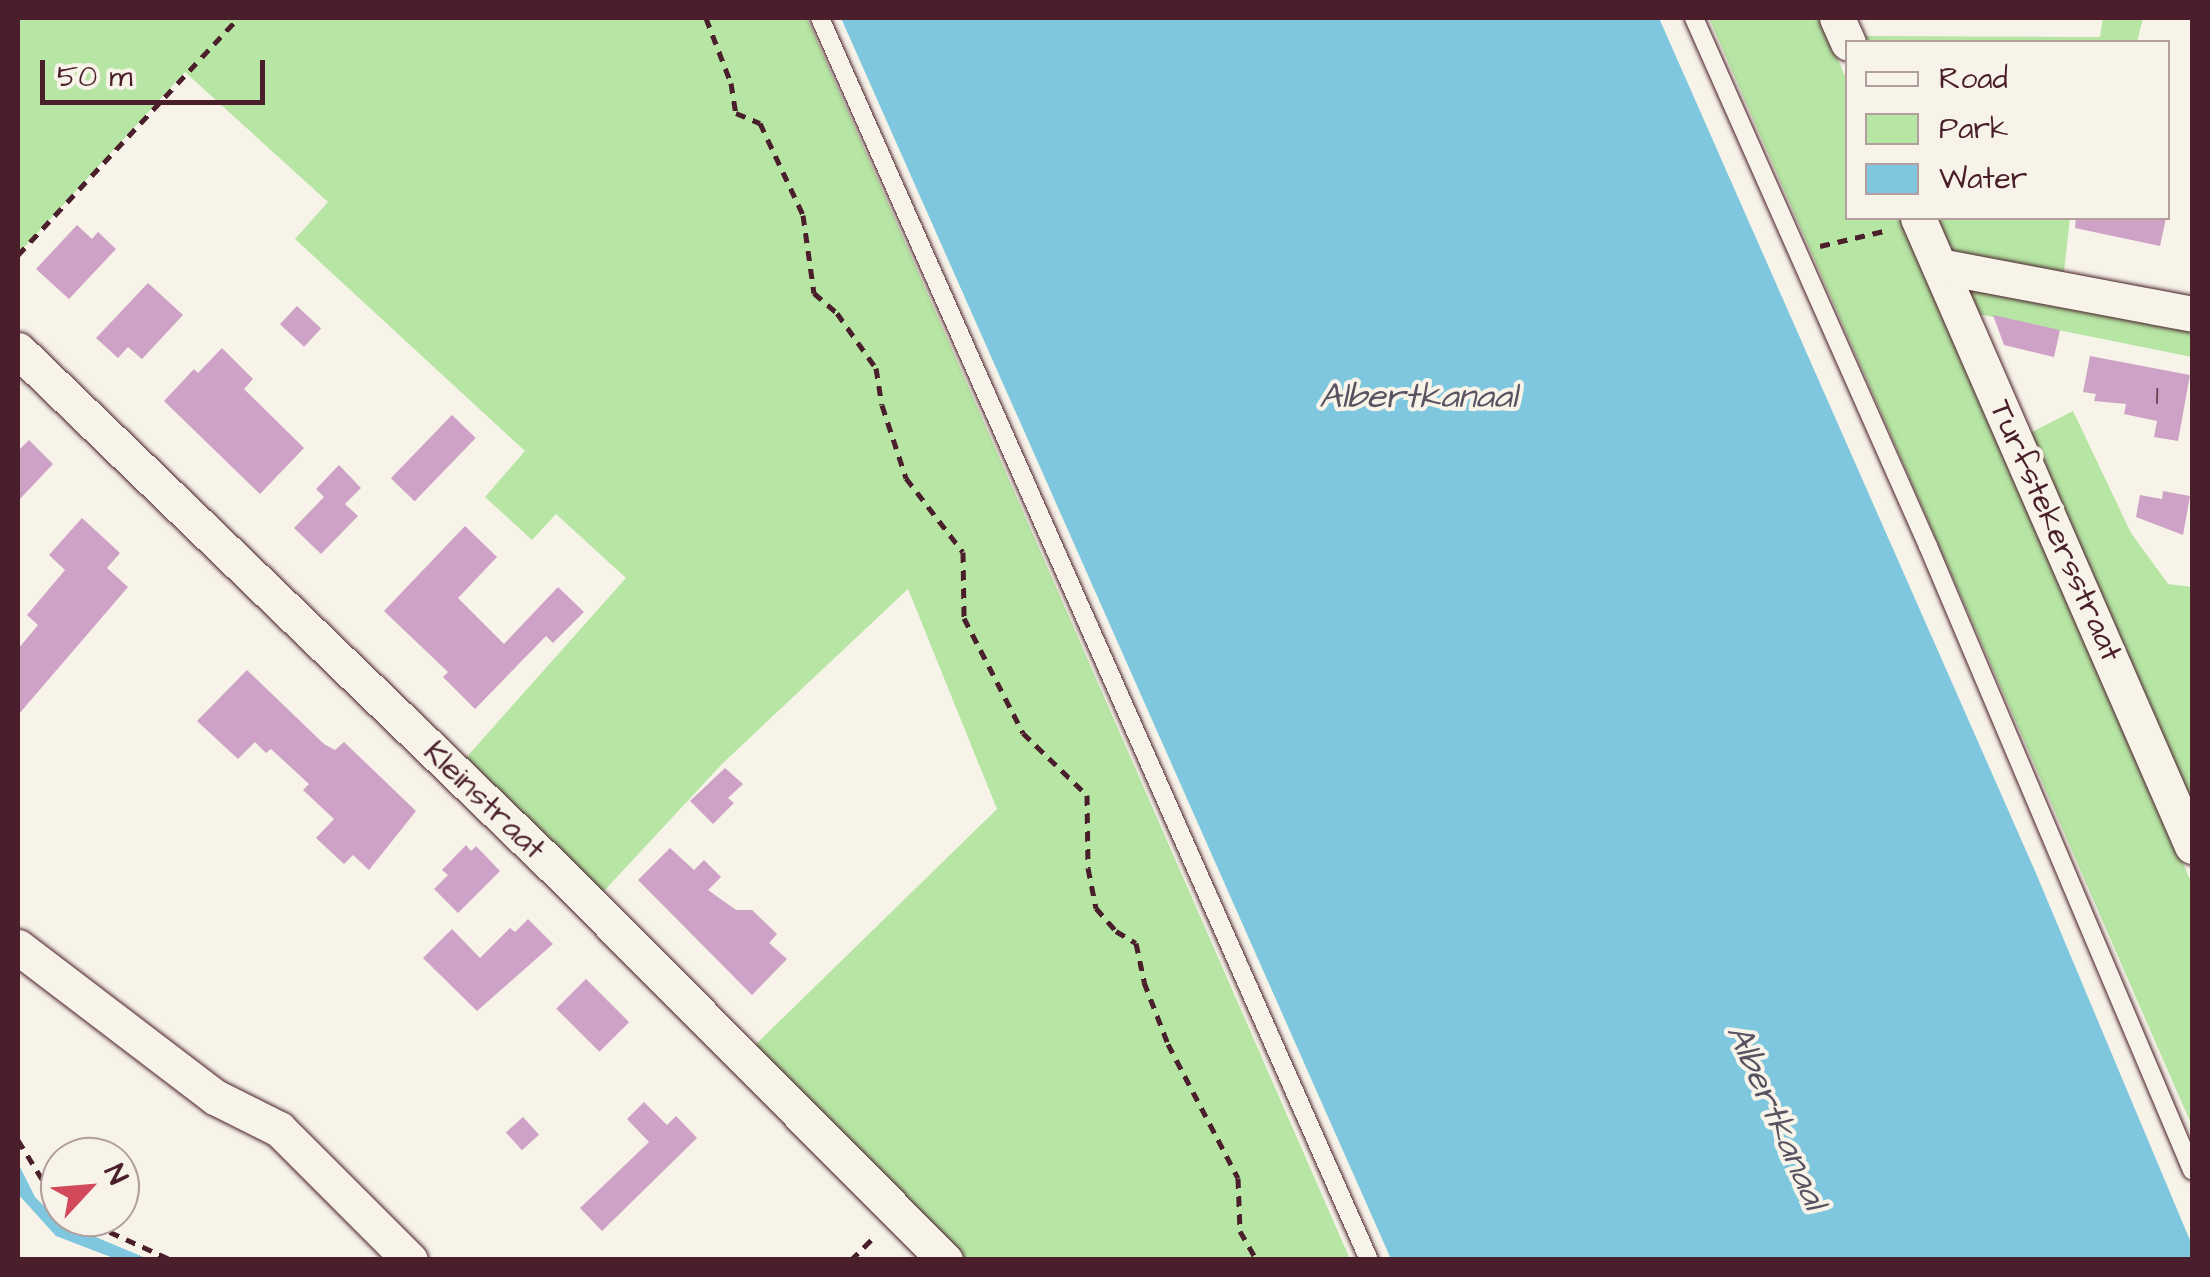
<!DOCTYPE html>
<html>
<head>
<meta charset="utf-8">
<style>
	body { margin:0 }
	#map { position:relative; width:2210px; height:1277px; overflow:hidden; background:#f7f3e8; font-family:"Architects Daughter",sans-serif }
	div>[style] { position:absolute }
	[style*='--x'] { left:calc(var(--x)*1px); top:calc(var(--y)*1px); width:calc(var(--w)*1px); rotate:calc(var(--a)*1deg) }
	.green>* { inset:0; background:#b6e5a4 }
	.water>* { inset:0; background:#7ec7de }
	.building>* { inset:0; background:#cea2c6; transform-origin:0 0 }
	.path>* { height:5px; margin-top:-2.5px; transform-origin:0; background:repeating-linear-gradient(90deg,#4a1f2b 0 10px,transparent 0 18px) }
	.roads { filter:drop-shadow(0 0 2px #4a1f2b) drop-shadow(0 0 2px #4a1f2b) }
	.lane>* { height:18px; margin:-9px; padding:0 9px; transform-origin:9px; border-radius:9px; background:#f7f3e8 }
	.street>* { height:35px; margin:-17.5px; padding:0 17.5px; transform-origin:17.5px; border-radius:17.5px; background:#f7f3e8 }
	span { translate:-50% -50%; white-space:nowrap; text-align:center; line-height:1.15; -webkit-text-stroke:8px #f7f3e8; paint-order:stroke }
	.number-label { font-size:28px; color:#6b4052 }
	.number-label span { -webkit-text-stroke-width:0 }
	.street-label { font-size:32px; color:#4a1f2b }
	.water-label { font-size:35px; color:#5a5161; font-style:italic }
	.frame { position:absolute; inset:0; border:20px solid #4a1f2b; pointer-events:none }
	.legend { position:absolute; left:1845px; top:40px; width:325px; height:180px; box-sizing:border-box; background:#f7f3e8; border:2px solid #b29e9c; margin:0; padding:12px 18px; list-style:none; font-size:30px; color:#4a1f2b }
	.legend li { display:flex; align-items:center; gap:20px; height:50px }
	.legend b { width:50px; border:2px solid #b29e9c }
	.north { position:absolute; left:40px; top:1137px; width:100px; height:100px; box-sizing:border-box; background:#f7f3e8; border:2px solid #b29e9c; border-radius:50%; rotate:64deg; font-size:28px; font-weight:700; line-height:40px; text-align:center; color:#4a1f2b }
	.north::after { content:''; display:block; margin:auto; width:35px; height:45px; background:#d1495b; clip-path:polygon(50% 0,100% 100%,50% 72%,0 100%) }
	.scale { position:absolute; left:40px; top:60px; width:225px; height:45px; box-sizing:border-box; border:5px solid #4a1f2b; border-top:0; padding-left:12px; font-size:30px; line-height:35px; white-space:nowrap; color:#4a1f2b; -webkit-text-stroke:8px #f7f3e8; paint-order:stroke }
</style>
</head>
<body>
<div id="map">
	<div class="green">
		<div style="clip-path:polygon(18px 18px,807px 18px,1350px 1259px,965px 1259px,749px 1051px,997px 809px,908px 589px,723px 763px,602px 893px,464px 760px,626px 578px,556px 514px,532px 540px,485px 497px,525px 451px,295px 239px,328px 202px,185px 72px,18px 254px)"></div>
		<div style="clip-path:polygon(1709px 18px,1821px 18px,1847px 81px,1848px 218px,1905px 218px,2192px 884px,2192px 1126px)"></div>
		<div style="clip-path:polygon(2103px 18px,2143px 18px,2137px 42px,1863px 42px,1860px 36px,2100px 37px)"></div>
		<div style="clip-path:polygon(1934px 218px,2070px 218px,2064px 272px,2192px 296px,2192px 357px,1973px 313px)"></div>
		<div style="clip-path:polygon(2073px 411px,2131px 533px,2168px 584px,2192px 587px,2192px 816px,2022px 437px)"></div>
	</div>
	<div class="water">
		<div style="clip-path:polygon(841px 18px,1659px 18px,2035px 871px,2192px 1245px,2192px 1259px,1391px 1259px)"></div>
		<div style="clip-path:polygon(18px 1163px,35px 1197px,60px 1222px,148px 1259px,116px 1259px,56px 1236px,18px 1194px)"></div>
	</div>
	<div class="building">
		<div style="clip-path:polygon(2076px 218px,2166px 218px,2160px 246px,2075px 228px)"></div>
		<div style="clip-path:polygon(77px 225px,92px 239px,98px 232px,116px 249px,69px 299px,36px 269px)"></div>
		<div style="clip-path:polygon(148px 283px,183px 315px,142px 359px,128px 347px,118px 358px,96px 338px)"></div>
		<div style="left:297px;top:306px;width:33px;height:25px;rotate:43deg"></div>
		<div style="clip-path:polygon(1993px 315px,2060px 330px,2054px 357px,2004px 345px)"></div>
		<div style="clip-path:polygon(222px 348px,253px 379px,244px 389px,304px 448px,260px 494px,164px 401px,194px 369px,198px 373px)"></div>
		<div style="clip-path:polygon(2090px 356px,2190px 375px,2178px 441px,2154px 437px,2157px 421px,2124px 414px,2126px 404px,2094px 401px,2096px 394px,2083px 392px)"></div>
		<div style="left:452px;top:415px;width:33px;height:88px;rotate:44deg"></div>
		<div style="clip-path:polygon(29px 440px,53px 464px,18px 501px,18px 451px)"></div>
		<div style="clip-path:polygon(339px 465px,361px 488px,345px 504px,358px 516px,321px 554px,294px 528px,324px 497px,316px 489px)"></div>
		<div style="clip-path:polygon(2163px 491px,2190px 496px,2183px 535px,2136px 517px,2140px 495px,2162px 499px)"></div>
		<div style="clip-path:polygon(82px 518px,120px 553px,107px 568px,128px 587px,18px 715px,18px 649px,38px 625px,27px 615px,65px 570px,49px 555px)"></div>
		<div style="clip-path:polygon(465px 526px,497px 557px,458px 598px,504px 644px,558px 587px,584px 612px,553px 643px,546px 636px,475px 709px,443px 677px,448px 672px,384px 611px)"></div>
		<div style="clip-path:polygon(247px 670px,324px 744px,335px 750px,344px 742px,416px 811px,369px 870px,353px 855px,344px 864px,316px 838px,334px 819px,303px 790px,309px 784px,271px 749px,266px 753px,255px 742px,238px 759px,197px 721px)"></div>
		<div style="clip-path:polygon(725px 768px,743px 784px,728px 798px,734px 803px,713px 824px,690px 801px)"></div>
		<div style="clip-path:polygon(466px 845px,471px 851px,476px 846px,500px 871px,458px 913px,434px 889px,448px 875px,442px 870px)"></div>
		<div style="clip-path:polygon(670px 848px,694px 870px,704px 860px,721px 877px,708px 890px,736px 910px,752px 910px,777px 934px,769px 943px,787px 959px,752px 995px,638px 880px)"></div>
		<div style="clip-path:polygon(528px 919px,553px 944px,477px 1011px,423px 958px,452px 929px,480px 958px,510px 928px,515px 932px)"></div>
		<div style="left:586px;top:979px;width:61px;height:42px;rotate:45deg"></div>
		<div style="clip-path:polygon(644px 1102px,667px 1125px,676px 1116px,697px 1138px,602px 1231px,580px 1208px,649px 1142px,627px 1119px)"></div>
		<div style="left:523px;top:1117px;width:24px;height:23px;rotate:48deg"></div>
	</div>
	<div class="path">
		<div style="--x:706;--y:18;--w:70;--a:69"></div>
		<div style="--x:731;--y:83;--w:30;--a:81"></div>
		<div style="--x:736;--y:113;--w:26;--a:23"></div>
		<div style="--x:760;--y:123;--w:102;--a:64.9"></div>
		<div style="--x:803;--y:215;--w:79;--a:82"></div>
		<div style="--x:814;--y:293;--w:30;--a:41"></div>
		<div style="--x:837;--y:313;--w:67;--a:54.7"></div>
		<div style="--x:876;--y:368;--w:37;--a:81"></div>
		<div style="--x:882;--y:405;--w:77;--a:71.8"></div>
		<div style="--x:906;--y:478;--w:93;--a:52.4"></div>
		<div style="--x:963;--y:552;--w:66;--a:89.1"></div>
		<div style="--x:964;--y:618;--w:129;--a:62.8"></div>
		<div style="--x:1023;--y:733;--w:89;--a:44.1"></div>
		<div style="--x:1087;--y:795;--w:73;--a:89.2"></div>
		<div style="--x:1088;--y:868;--w:41;--a:78.7"></div>
		<div style="--x:1096;--y:908;--w:30;--a:49"></div>
		<div style="--x:1116;--y:931;--w:23;--a:31"></div>
		<div style="--x:1136;--y:943;--w:40;--a:78"></div>
		<div style="--x:1144;--y:982;--w:66;--a:68.8"></div>
		<div style="--x:1168;--y:1044;--w:151;--a:62.4"></div>
		<div style="--x:1238;--y:1178;--w:53;--a:87.8"></div>
		<div style="--x:1240;--y:1231;--w:34;--a:60"></div>
		<div style="--x:1820;--y:246;--w:70;--a:-13.2"></div>
		<div style="--x:18;--y:255;--w:323;--a:-47.1"></div>
		<div style="--x:18;--y:1140;--w:80;--a:58.3"></div>
		<div style="--x:77;--y:1217;--w:104;--a:24.4"></div>
		<div style="--x:851;--y:1260;--w:34;--a:-45"></div>
	</div>
	<div class="roads">
		<div class="lane">
			<div style="--x:820;--y:18;--w:1358;--a:66.15"></div>
			<div style="--x:1694;--y:18;--w:578;--a:66.1"></div>
			<div style="--x:1928;--y:546;--w:678;--a:67.07"></div>
		</div>
		<div class="street">
			<div style="--x:1837;--y:18;--w:27;--a:66"></div>
			<div style="--x:1918;--y:218;--w:685;--a:66.43"></div>
			<div style="--x:1939;--y:266;--w:258;--a:10.7"></div>
			<div style="--x:18;--y:350;--w:756;--a:43.98"></div>
			<div style="--x:562;--y:875;--w:543;--a:45.15"></div>
			<div style="--x:18;--y:947;--w:248;--a:37.3"></div>
			<div style="--x:215;--y:1097;--w:72;--a:26.6"></div>
			<div style="--x:279;--y:1129;--w:185;--a:45"></div>
		</div>
	</div>
	<div class="number-label">
		<span style="left:2157px;top:396px">1</span>
	</div>
	<div class="street-label">
		<span style="left:2055px;top:531px;rotate:66deg">Turfstekersstraat</span>
		<span style="left:484px;top:801px;rotate:44deg">Kleinstraat</span>
	</div>
	<div class="water-label">
		<span style="left:1418px;top:397px">Albertkanaal</span>
		<span style="left:1776px;top:1117px;rotate:66deg">Albertkanaal</span>
	</div>
	<div class="frame"></div>
	<ul class="legend">
	<li><b style="height:12px;background:#f7f3e8"></b>Road</li>
	<li><b style="height:28px;background:#b6e5a4"></b>Park</li>
	<li><b style="height:28px;background:#7ec7de"></b>Water</li>
	</ul>
	<div class="north">N</div>
	<div class="scale">50 m</div>
</div>
</body>
</html>
